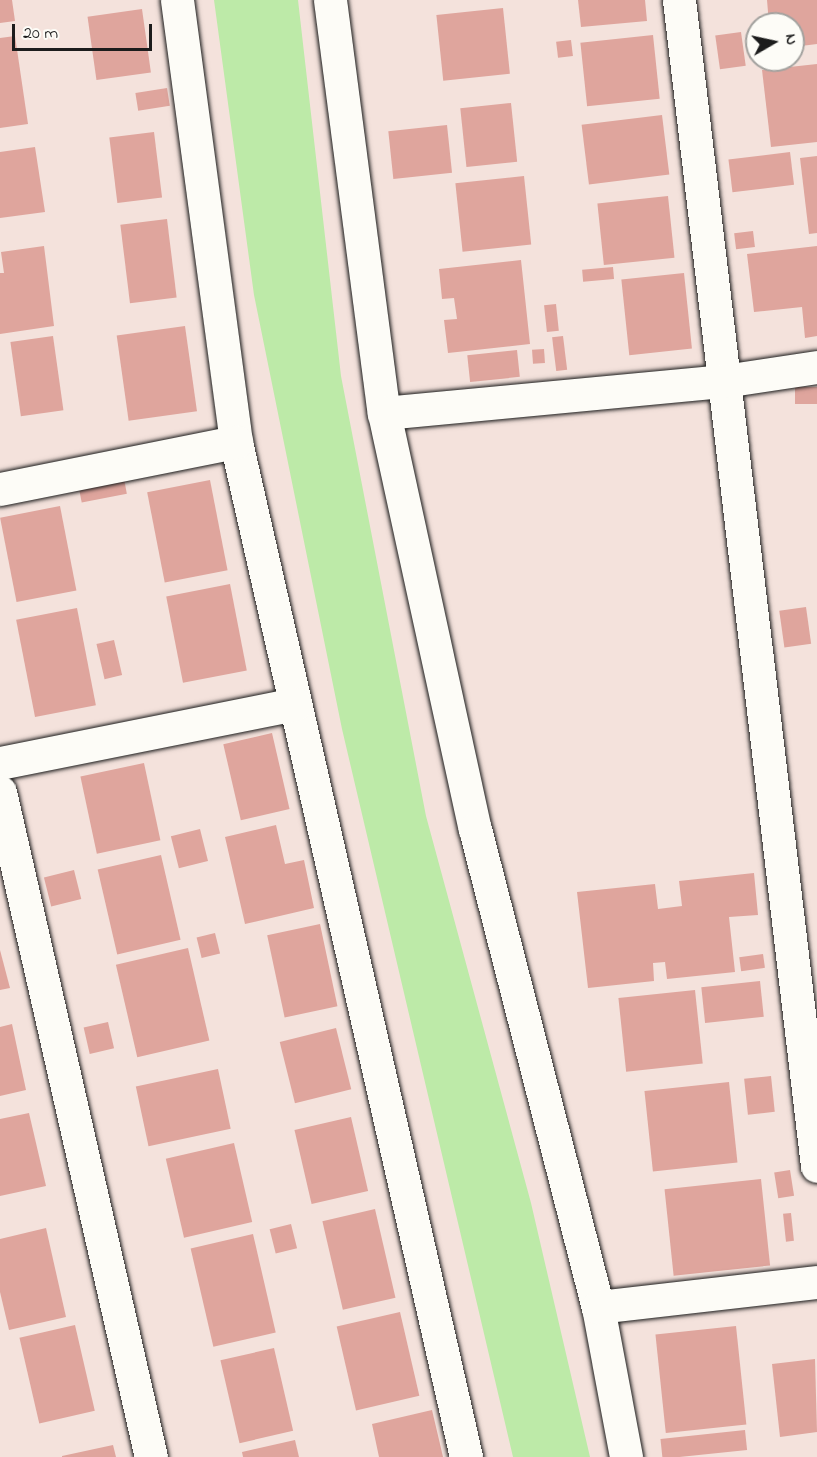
<!DOCTYPE html>
<html>
<head>
<meta charset="utf-8">
<style>
	body { margin:0 }
	#map { position:relative; width:817px; height:1457px; overflow:hidden; background:#f4e2dc; font-family:"Indie Flower",sans-serif }
	div>[style] { position:absolute }
	[style*='--x'] { left:calc(var(--x)*1px); top:calc(var(--y)*1px); width:calc(var(--w)*1px); rotate:calc(var(--a)*1deg) }
	.green>* { inset:0; background:#bdeaa8 }
	.building>* { inset:0; background:#dfa59d; transform-origin:0 0 }
	.roads { filter:drop-shadow(0 0 2px #1c1c1c) drop-shadow(0 0 2px #1c1c1c) }
	.street>* { height:33px; margin:-16.5px; padding:0 16.5px; transform-origin:16.5px; border-radius:16.5px; background:#fdfcf7 }
	span { translate:-50% -50%; white-space:nowrap; text-align:center; line-height:1.15; -webkit-text-stroke:6px #fdfcf7; paint-order:stroke }
	.north { position:absolute; left:745px; top:12px; width:60px; height:60px; box-sizing:border-box; background:#fdfcf7; border:2px solid #a3a29f; border-radius:50%; rotate:81deg; font-size:16px; font-weight:700; line-height:24px; text-align:center; color:#1c1c1c }
	.north::after { content:''; display:block; margin:auto; width:21px; height:27px; background:#1c1c1c; clip-path:polygon(50% 0,100% 100%,50% 72%,0 100%) }
	.scale { position:absolute; left:12px; top:24px; width:140px; height:27px; box-sizing:border-box; border:3px solid #1c1c1c; border-top:0; padding-left:8px; font-size:18px; line-height:21px; white-space:nowrap; color:#1c1c1c; -webkit-text-stroke:4px #fdfcf7; paint-order:stroke }
</style>
</head>
<body>
<div id="map">
	<div class="green">
		<div style="clip-path:polygon(214px 0,298px 0,341px 376px,426px 816px,531px 1203px,590px 1457px,513px 1457px,342px 729px,254px 295px)"></div>
	</div>
	<div class="building">
		<div style="clip-path:polygon(0 0,12px 0,15px 21px,0 23px)"></div>
		<div style="clip-path:polygon(578px 0,645px 0,647px 21px,581px 27px)"></div>
		<div style="clip-path:polygon(767px 0,817px 0,817px 44px,793px 47px,793px 24px,769px 24px)"></div>
		<div style="left:503px;top:8px;width:66px;height:67px;rotate:84deg"></div>
		<div style="left:142px;top:9px;width:64px;height:55px;rotate:82deg"></div>
		<div style="left:741px;top:32px;width:34px;height:26px;rotate:82deg"></div>
		<div style="left:653px;top:35px;width:64px;height:73px;rotate:84deg"></div>
		<div style="clip-path:polygon(15px 36px,28px 124px,0 128px,0 38px)"></div>
		<div style="left:571px;top:40px;width:16px;height:15px;rotate:83deg"></div>
		<div style="clip-path:polygon(817px 64px,817px 142px,771px 147px,762px 70px)"></div>
		<div style="left:167px;top:88px;width:18px;height:32px;rotate:81deg"></div>
		<div style="left:511px;top:103px;width:59px;height:51px;rotate:84deg"></div>
		<div style="left:662px;top:115px;width:60px;height:81px;rotate:83deg"></div>
		<div style="left:447px;top:125px;width:48px;height:59px;rotate:84deg"></div>
		<div style="left:154px;top:132px;width:66px;height:45px;rotate:83deg"></div>
		<div style="clip-path:polygon(35px 147px,45px 212px,0 218px,0 152px)"></div>
		<div style="left:790px;top:152px;width:33px;height:62px;rotate:83deg"></div>
		<div style="clip-path:polygon(817px 156px,817px 233px,809px 234px,800px 158px)"></div>
		<div style="left:524px;top:176px;width:69px;height:69px;rotate:84deg"></div>
		<div style="left:668px;top:196px;width:62px;height:71px;rotate:84deg"></div>
		<div style="left:167px;top:219px;width:79px;height:47px;rotate:83deg"></div>
		<div style="left:753px;top:231px;width:16px;height:19px;rotate:83deg"></div>
		<div style="clip-path:polygon(44px 246px,54px 326px,0 334px,0 273px,4px 273px,1px 252px)"></div>
		<div style="clip-path:polygon(817px 246px,817px 336px,805px 338px,802px 307px,754px 312px,747px 254px)"></div>
		<div style="clip-path:polygon(521px 260px,530px 344px,448px 353px,444px 320px,457px 319px,454px 298px,442px 299px,439px 269px)"></div>
		<div style="left:613px;top:267px;width:12px;height:31px;rotate:85deg"></div>
		<div style="left:684px;top:273px;width:76px;height:63px;rotate:84deg"></div>
		<div style="left:556px;top:304px;width:27px;height:12px;rotate:84deg"></div>
		<div style="left:185px;top:326px;width:86px;height:69px;rotate:82deg"></div>
		<div style="left:53px;top:336px;width:75px;height:43px;rotate:82deg"></div>
		<div style="left:563px;top:336px;width:34px;height:11px;rotate:83deg"></div>
		<div style="left:544px;top:349px;width:14px;height:12px;rotate:86deg"></div>
		<div style="left:517px;top:350px;width:27px;height:50px;rotate:84deg"></div>
		<div style="left:817px;top:387px;width:17px;height:22px;rotate:90deg"></div>
		<div style="left:124px;top:479px;width:15px;height:46px;rotate:79deg"></div>
		<div style="left:210px;top:480px;width:92px;height:64px;rotate:79deg"></div>
		<div style="left:60px;top:506px;width:86px;height:61px;rotate:79deg"></div>
		<div style="left:230px;top:584px;width:88px;height:65px;rotate:79deg"></div>
		<div style="left:806px;top:607px;width:37px;height:27px;rotate:82deg"></div>
		<div style="left:77px;top:608px;width:99px;height:62px;rotate:79deg"></div>
		<div style="left:114px;top:640px;width:36px;height:18px;rotate:77deg"></div>
		<div style="left:272px;top:733px;width:78px;height:50px;rotate:77deg"></div>
		<div style="left:144px;top:763px;width:79px;height:65px;rotate:78deg"></div>
		<div style="clip-path:polygon(276px 825px,285px 864px,304px 860px,314px 908px,245px 924px,225px 837px)"></div>
		<div style="left:200px;top:829px;width:33px;height:30px;rotate:76deg"></div>
		<div style="left:161px;top:855px;width:87px;height:65px;rotate:77deg"></div>
		<div style="left:74px;top:870px;width:30px;height:31px;rotate:76deg"></div>
		<div style="clip-path:polygon(754px 873px,758px 915px,729px 917px,735px 972px,667px 979px,665px 962px,653px 963px,654px 981px,588px 988px,577px 892px,655px 884px,658px 909px,682px 906px,679px 881px)"></div>
		<div style="left:320px;top:924px;width:84px;height:54px;rotate:78deg"></div>
		<div style="left:215px;top:933px;width:21px;height:19px;rotate:76deg"></div>
		<div style="left:188px;top:948px;width:95px;height:74px;rotate:77deg"></div>
		<div style="clip-path:polygon(0 950px,10px 988px,0 990px)"></div>
		<div style="left:763px;top:954px;width:14px;height:24px;rotate:82deg"></div>
		<div style="left:760px;top:981px;width:36px;height:59px;rotate:84deg"></div>
		<div style="left:695px;top:990px;width:74px;height:77px;rotate:84deg"></div>
		<div style="left:108px;top:1022px;width:27px;height:25px;rotate:77deg"></div>
		<div style="clip-path:polygon(12px 1024px,26px 1090px,0 1096px,0 1027px)"></div>
		<div style="left:336px;top:1028px;width:63px;height:58px;rotate:76deg"></div>
		<div style="left:218px;top:1069px;width:61px;height:84px;rotate:78deg"></div>
		<div style="left:771px;top:1076px;width:36px;height:27px;rotate:84deg"></div>
		<div style="left:729px;top:1082px;width:81px;height:85px;rotate:84deg"></div>
		<div style="clip-path:polygon(29px 1113px,46px 1186px,0 1196px,0 1119px)"></div>
		<div style="left:351px;top:1117px;width:76px;height:58px;rotate:77deg"></div>
		<div style="left:234px;top:1143px;width:81px;height:70px;rotate:77deg"></div>
		<div style="left:790px;top:1170px;width:26px;height:16px;rotate:81deg"></div>
		<div style="left:761px;top:1179px;width:87px;height:97px;rotate:84deg"></div>
		<div style="left:375px;top:1209px;width:91px;height:54px;rotate:77deg"></div>
		<div style="left:791px;top:1213px;width:28px;height:8px;rotate:84deg"></div>
		<div style="left:291px;top:1224px;width:25px;height:22px;rotate:76deg"></div>
		<div style="clip-path:polygon(46px 1228px,66px 1317px,9px 1330px,0 1292px,0 1239px)"></div>
		<div style="left:253px;top:1234px;width:101px;height:64px;rotate:77deg"></div>
		<div style="left:400px;top:1312px;width:86px;height:65px;rotate:77deg"></div>
		<div style="left:75px;top:1325px;width:88px;height:57px;rotate:77deg"></div>
		<div style="left:736px;top:1326px;width:99px;height:81px;rotate:84deg"></div>
		<div style="left:274px;top:1348px;width:85px;height:55px;rotate:77deg"></div>
		<div style="clip-path:polygon(815px 1359px,817px 1432px,780px 1437px,772px 1364px)"></div>
		<div style="clip-path:polygon(432px 1410px,443px 1457px,379px 1457px,372px 1424px)"></div>
		<div style="left:745px;top:1430px;width:20px;height:85px;rotate:84deg"></div>
		<div style="clip-path:polygon(295px 1440px,299px 1457px,243px 1457px,242px 1452px)"></div>
		<div style="clip-path:polygon(113px 1445px,116px 1457px,62px 1457px,62px 1456px)"></div>
	</div>
	<div class="roads">
		<div class="street">
			<div style="--x:177;--y:0;--w:446;--a:82.4"></div>
			<div style="--x:236;--y:442;--w:1041;--a:77.23"></div>
			<div style="--x:330;--y:0;--w:417;--a:82.6"></div>
			<div style="--x:384;--y:413;--w:426;--a:77.7"></div>
			<div style="--x:475;--y:829;--w:494;--a:75.6"></div>
			<div style="--x:598;--y:1307;--w:153;--a:79.4"></div>
			<div style="--x:679;--y:0;--w:1174;--a:83.25"></div>
			<div style="--x:384;--y:413;--w:342;--a:-5.4"></div>
			<div style="--x:724;--y:381;--w:94;--a:-8.6"></div>
			<div style="--x:0;--y:489;--w:241;--a:-11.3"></div>
			<div style="--x:0;--y:763;--w:301;--a:-11.3"></div>
			<div style="--x:0;--y:792;--w:682;--a:77.21"></div>
			<div style="--x:598;--y:1307;--w:220;--a:-6.5"></div>
		</div>
	</div>
	<div class="north">N</div>
	<div class="scale">20 m</div>
</div>
</body>
</html>
